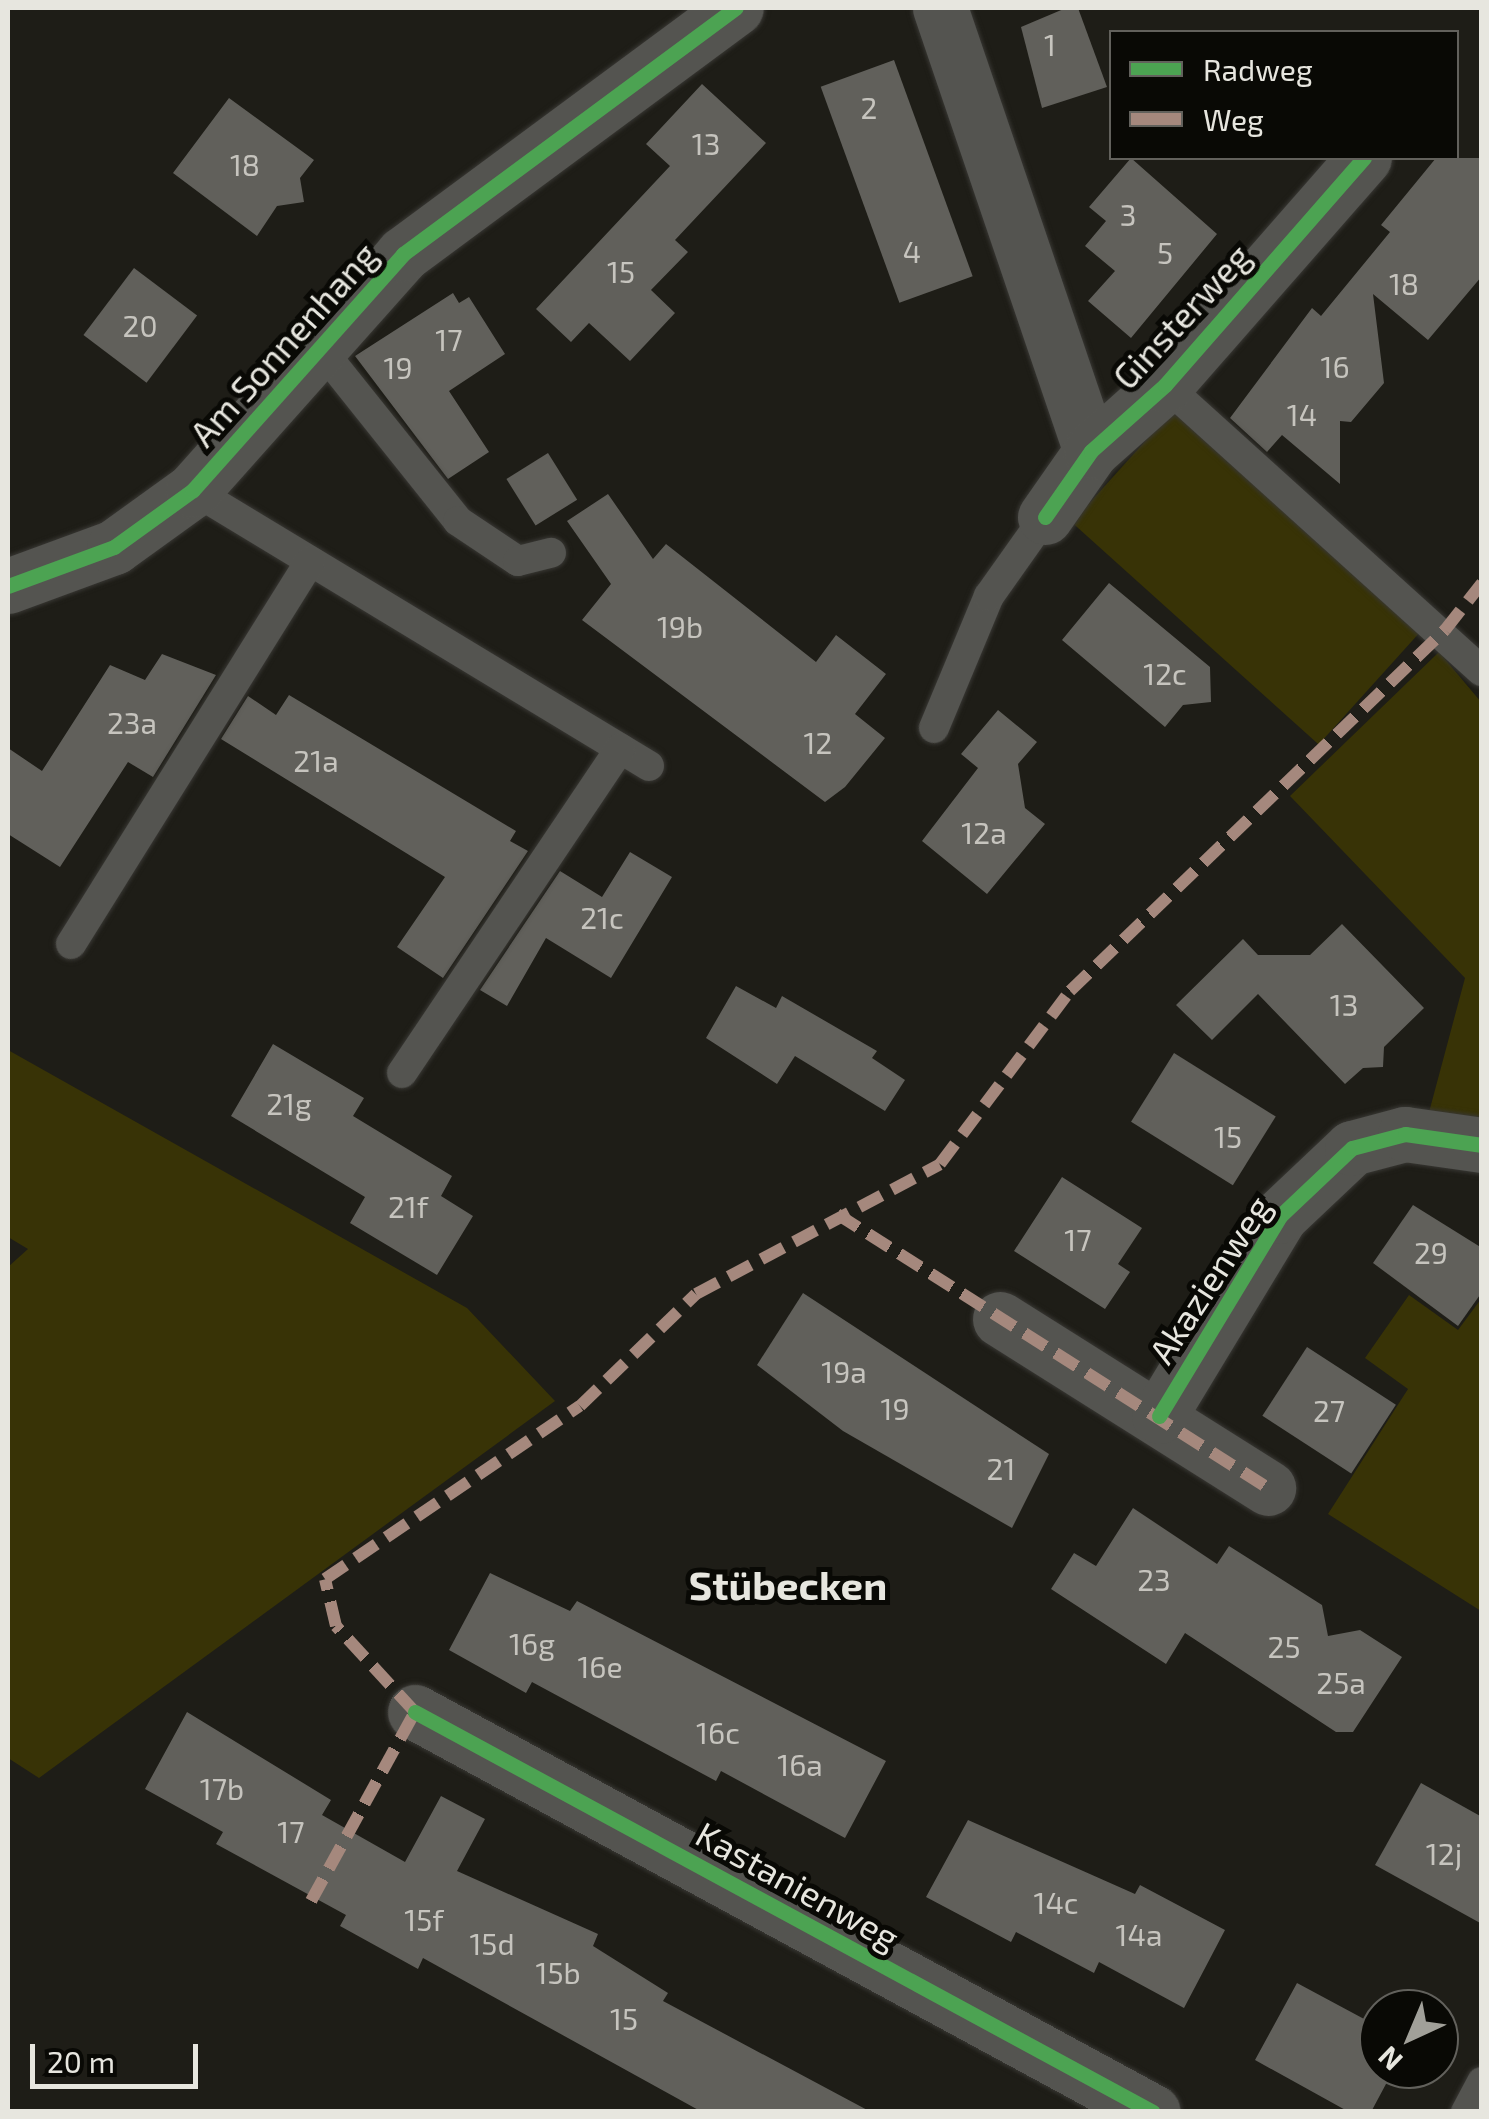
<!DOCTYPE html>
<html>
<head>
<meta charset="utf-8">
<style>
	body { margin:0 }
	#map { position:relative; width:1489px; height:2119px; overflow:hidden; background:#1e1d17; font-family:"Exo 2",sans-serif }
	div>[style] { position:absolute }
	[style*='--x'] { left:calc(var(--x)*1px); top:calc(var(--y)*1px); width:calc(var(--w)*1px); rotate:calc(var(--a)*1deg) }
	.green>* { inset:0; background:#383306; transform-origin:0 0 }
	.building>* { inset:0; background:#61605b; transform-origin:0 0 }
	.roads { filter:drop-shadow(0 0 2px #383733) drop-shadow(0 0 2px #383733) }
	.lane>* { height:30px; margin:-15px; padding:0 15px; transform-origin:15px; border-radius:15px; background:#545450 }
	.street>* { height:55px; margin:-27.5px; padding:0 27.5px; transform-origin:27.5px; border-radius:27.5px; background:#545450 }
	.quiet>* { height:12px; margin-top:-6px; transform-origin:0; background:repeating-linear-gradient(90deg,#a5887d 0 25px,transparent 0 37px) }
	.cycleway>* { height:15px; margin:-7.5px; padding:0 7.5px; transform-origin:7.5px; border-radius:7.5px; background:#4ca352 }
	span { translate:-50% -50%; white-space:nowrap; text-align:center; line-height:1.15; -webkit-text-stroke:10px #090905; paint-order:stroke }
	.number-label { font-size:30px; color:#c6c4be }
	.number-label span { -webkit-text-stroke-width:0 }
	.street-label { font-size:35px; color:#e7e6df }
	.quarter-label { font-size:40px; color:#e7e6df; font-weight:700 }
	.frame { position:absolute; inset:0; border:10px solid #e7e6df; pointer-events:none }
	.legend { position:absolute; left:1109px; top:30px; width:350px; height:130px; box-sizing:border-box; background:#090905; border:2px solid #62615c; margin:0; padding:12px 18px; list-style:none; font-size:30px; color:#e7e6df }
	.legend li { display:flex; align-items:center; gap:20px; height:50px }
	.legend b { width:50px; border:2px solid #62615c }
	.north { position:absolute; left:1359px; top:1989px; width:100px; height:100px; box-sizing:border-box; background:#090905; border:2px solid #62615c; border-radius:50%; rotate:224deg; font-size:28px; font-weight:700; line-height:40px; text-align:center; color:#e7e6df }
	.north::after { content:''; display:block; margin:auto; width:35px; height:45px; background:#a1a099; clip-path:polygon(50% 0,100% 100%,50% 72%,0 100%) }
	.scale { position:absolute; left:30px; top:2044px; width:168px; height:45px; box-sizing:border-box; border:5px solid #e7e6df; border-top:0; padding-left:12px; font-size:30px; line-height:35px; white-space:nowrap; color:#e7e6df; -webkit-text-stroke:8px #090905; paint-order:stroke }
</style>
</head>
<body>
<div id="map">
	<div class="green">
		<div style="left:1175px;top:408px;width:332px;height:154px;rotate:42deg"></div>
		<div style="clip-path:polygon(1439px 652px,1481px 702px,1481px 1123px,1428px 1116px,1465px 978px,1290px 796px)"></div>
		<div style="clip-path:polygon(8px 1050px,467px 1308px,555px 1401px,39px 1778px,8px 1758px,8px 1267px,28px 1249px,8px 1237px)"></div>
		<div style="clip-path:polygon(1409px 1295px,1458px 1330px,1481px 1299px,1481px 1611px,1328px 1514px,1408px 1389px,1365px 1358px)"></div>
	</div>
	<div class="building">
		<div style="clip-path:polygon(1066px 8px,1078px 8px,1107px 87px,1042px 108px,1021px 27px)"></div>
		<div style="left:894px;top:60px;width:230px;height:78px;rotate:70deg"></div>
		<div style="clip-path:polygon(702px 84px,766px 143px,675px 240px,688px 252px,651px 290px,675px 313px,630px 361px,589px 323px,571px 342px,536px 309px,670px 166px,646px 144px)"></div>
		<div style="clip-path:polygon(229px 98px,314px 160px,300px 178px,304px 202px,277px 206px,257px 236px,173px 173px)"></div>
		<div style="clip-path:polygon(1131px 158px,1217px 234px,1131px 338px,1088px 301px,1115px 271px,1085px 246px,1106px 221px,1089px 207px)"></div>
		<div style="clip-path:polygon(1436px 158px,1482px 158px,1482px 276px,1428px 340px,1373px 294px,1384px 383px,1351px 422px,1340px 421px,1340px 484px,1282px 435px,1267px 452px,1230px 418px,1312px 308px,1321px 316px,1390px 232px,1381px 225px)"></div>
		<div style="left:134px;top:268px;width:79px;height:84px;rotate:37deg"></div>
		<div style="clip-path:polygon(453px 293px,459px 303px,469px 297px,505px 354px,449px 391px,489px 452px,448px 479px,355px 356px)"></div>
		<div style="left:548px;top:453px;width:55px;height:49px;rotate:58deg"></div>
		<div style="clip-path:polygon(608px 494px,653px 559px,666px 544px,816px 662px,836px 635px,886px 674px,855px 714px,885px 738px,845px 787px,825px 802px,582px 620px,611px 584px,567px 521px)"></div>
		<div style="clip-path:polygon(1109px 583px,1210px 667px,1211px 702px,1183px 705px,1165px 727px,1062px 640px)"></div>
		<div style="clip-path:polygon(162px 654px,216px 675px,153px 777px,128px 762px,60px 867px,8px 834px,8px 748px,42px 771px,110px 665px,145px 680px)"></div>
		<div style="clip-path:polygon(289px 695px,516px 831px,510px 841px,528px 851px,443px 978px,397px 947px,445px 877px,221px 739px,248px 696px,276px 715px)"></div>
		<div style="clip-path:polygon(998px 710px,1037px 742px,1018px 764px,1025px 808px,1045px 824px,987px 894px,922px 841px,978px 768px,961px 754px)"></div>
		<div style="clip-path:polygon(630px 852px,672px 877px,611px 978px,546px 938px,507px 1006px,480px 990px,560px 871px,602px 897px)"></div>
		<div style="clip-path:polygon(1342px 924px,1424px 1008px,1384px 1047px,1383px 1067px,1363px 1068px,1345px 1084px,1258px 994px,1212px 1040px,1176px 1005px,1243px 939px,1258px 955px,1310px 955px)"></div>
		<div style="clip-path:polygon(736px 986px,776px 1008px,782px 996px,877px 1051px,872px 1058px,905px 1080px,885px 1111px,795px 1056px,777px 1084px,706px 1038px)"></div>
		<div style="clip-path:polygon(273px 1044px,364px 1098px,353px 1116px,452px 1176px,441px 1196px,473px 1216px,437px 1275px,350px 1223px,365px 1197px,231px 1116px)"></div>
		<div style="left:1174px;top:1053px;width:120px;height:81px;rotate:32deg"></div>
		<div style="clip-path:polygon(1062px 1177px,1142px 1228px,1118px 1264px,1130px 1272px,1105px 1309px,1014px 1251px)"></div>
		<div style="clip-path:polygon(1413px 1205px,1482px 1248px,1482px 1292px,1458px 1326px,1373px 1263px)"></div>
		<div style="clip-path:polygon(803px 1293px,1049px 1454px,1012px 1528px,843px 1431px,757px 1365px)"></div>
		<div style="left:1307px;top:1347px;width:106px;height:82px;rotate:33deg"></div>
		<div style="clip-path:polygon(1133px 1508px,1217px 1564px,1229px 1546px,1322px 1605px,1328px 1636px,1360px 1630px,1402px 1657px,1353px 1732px,1336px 1732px,1185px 1633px,1166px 1664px,1051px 1589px,1074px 1553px,1096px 1566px)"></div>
		<div style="clip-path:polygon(490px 1573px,570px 1611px,577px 1601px,886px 1761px,845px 1838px,721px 1771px,716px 1781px,532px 1682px,526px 1693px,449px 1650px)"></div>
		<div style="clip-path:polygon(187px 1712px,331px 1800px,322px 1815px,405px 1862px,441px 1796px,485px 1819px,457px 1871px,598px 1934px,593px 1946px,668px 1993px,663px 2001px,871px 2112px,702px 2112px,423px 1958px,418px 1969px,340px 1926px,346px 1915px,216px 1844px,223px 1832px,145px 1789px)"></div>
		<div style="clip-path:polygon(1421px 1783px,1482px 1817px,1482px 1924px,1375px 1865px)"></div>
		<div style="clip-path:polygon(968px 1820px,1135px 1894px,1140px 1885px,1225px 1930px,1184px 2008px,1099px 1962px,1094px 1973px,1016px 1932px,1011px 1942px,926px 1897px)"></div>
		<div style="clip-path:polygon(1297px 1983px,1379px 2027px,1379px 2069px,1394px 2069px,1371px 2112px,1349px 2112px,1255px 2060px)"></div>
	</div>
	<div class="roads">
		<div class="lane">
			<div style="--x:320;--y:348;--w:221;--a:51.4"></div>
			<div style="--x:458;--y:521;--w:72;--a:33.7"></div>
			<div style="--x:518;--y:561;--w:34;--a:-14"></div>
			<div style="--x:1165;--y:385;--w:427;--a:42.1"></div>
			<div style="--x:193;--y:490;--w:533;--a:31.18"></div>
			<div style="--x:934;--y:728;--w:143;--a:-67.4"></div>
			<div style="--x:989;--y:596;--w:97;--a:-54.7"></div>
			<div style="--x:71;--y:944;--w:451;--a:-58"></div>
			<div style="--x:402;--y:1073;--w:391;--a:-56.1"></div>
			<div style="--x:1466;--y:2112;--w:34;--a:-62"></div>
		</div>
		<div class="street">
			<div style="--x:940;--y:8;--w:468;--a:71.2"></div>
			<div style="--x:1045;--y:517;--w:80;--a:-55.1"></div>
			<div style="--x:1091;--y:451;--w:99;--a:-41.7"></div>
			<div style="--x:1165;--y:385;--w:302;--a:-48.8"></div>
			<div style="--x:8;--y:586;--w:113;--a:-20.2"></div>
			<div style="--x:114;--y:547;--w:97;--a:-35.8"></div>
			<div style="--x:193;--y:490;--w:316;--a:-48.3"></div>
			<div style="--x:403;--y:254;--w:414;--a:-36.5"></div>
			<div style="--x:1000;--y:1319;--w:317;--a:32.2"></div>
			<div style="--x:1159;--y:1416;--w:234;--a:-58.8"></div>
			<div style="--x:1280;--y:1216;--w:99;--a:-43.4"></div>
			<div style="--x:1352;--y:1148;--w:55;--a:-14.8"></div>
			<div style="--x:1405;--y:1134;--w:78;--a:8.1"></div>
			<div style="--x:415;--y:1712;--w:839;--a:28.46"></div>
		</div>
	</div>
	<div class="quiet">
		<div style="--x:837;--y:1214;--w:511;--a:32.45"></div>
		<div style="--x:311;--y:1901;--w:216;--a:-61.2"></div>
		<div style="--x:415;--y:1712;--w:117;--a:-132.6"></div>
		<div style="--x:336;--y:1626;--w:48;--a:-103.2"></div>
		<div style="--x:325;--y:1579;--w:308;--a:-34.2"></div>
		<div style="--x:580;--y:1406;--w:161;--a:-44"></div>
		<div style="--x:696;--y:1294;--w:276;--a:-28"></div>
		<div style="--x:940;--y:1164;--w:216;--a:-53.1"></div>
		<div style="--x:1070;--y:991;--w:521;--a:-43.91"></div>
		<div style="--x:1445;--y:630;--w:60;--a:-51.8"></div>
	</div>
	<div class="cycleway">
		<div style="--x:1045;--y:517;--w:80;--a:-55.1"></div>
		<div style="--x:1091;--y:451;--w:99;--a:-41.7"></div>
		<div style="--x:1165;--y:385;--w:302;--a:-48.8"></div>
		<div style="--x:8;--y:586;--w:113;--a:-20.2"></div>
		<div style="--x:114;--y:547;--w:97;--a:-35.8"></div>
		<div style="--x:193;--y:490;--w:316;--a:-48.3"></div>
		<div style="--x:403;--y:254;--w:414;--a:-36.5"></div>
		<div style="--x:1159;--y:1416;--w:234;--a:-58.8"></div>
		<div style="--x:1280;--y:1216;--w:99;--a:-43.4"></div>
		<div style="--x:1352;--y:1148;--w:55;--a:-14.8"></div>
		<div style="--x:1405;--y:1134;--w:78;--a:8.1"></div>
		<div style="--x:415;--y:1712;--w:839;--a:28.46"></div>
	</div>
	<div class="number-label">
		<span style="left:1050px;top:44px">1</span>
		<span style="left:869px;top:107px">2</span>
		<span style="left:706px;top:143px">13</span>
		<span style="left:245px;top:164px">18</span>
		<span style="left:1128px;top:214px">3</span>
		<span style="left:912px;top:251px">4</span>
		<span style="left:1165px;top:252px">5</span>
		<span style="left:621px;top:271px">15</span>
		<span style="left:1404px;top:283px">18</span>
		<span style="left:140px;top:325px">20</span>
		<span style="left:449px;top:339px">17</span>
		<span style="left:1335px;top:366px">16</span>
		<span style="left:398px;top:367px">19</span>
		<span style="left:1302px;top:414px">14</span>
		<span style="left:680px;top:626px">19b</span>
		<span style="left:1165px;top:673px">12c</span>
		<span style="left:132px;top:722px">23a</span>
		<span style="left:818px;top:742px">12</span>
		<span style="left:316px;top:760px">21a</span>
		<span style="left:984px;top:832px">12a</span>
		<span style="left:602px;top:917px">21c</span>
		<span style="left:1344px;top:1004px">13</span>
		<span style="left:289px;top:1103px">21g</span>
		<span style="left:1228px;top:1136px">15</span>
		<span style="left:408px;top:1206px">21f</span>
		<span style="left:1078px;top:1239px">17</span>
		<span style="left:1431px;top:1252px">29</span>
		<span style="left:844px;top:1371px">19a</span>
		<span style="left:895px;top:1408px">19</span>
		<span style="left:1329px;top:1410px">27</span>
		<span style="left:1001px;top:1468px">21</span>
		<span style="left:1154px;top:1579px">23</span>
		<span style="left:532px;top:1643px">16g</span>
		<span style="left:1284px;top:1646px">25</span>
		<span style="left:600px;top:1666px">16e</span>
		<span style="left:1341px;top:1682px">25a</span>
		<span style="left:718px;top:1732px">16c</span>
		<span style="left:800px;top:1764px">16a</span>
		<span style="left:222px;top:1788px">17b</span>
		<span style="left:291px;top:1831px">17</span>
		<span style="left:1444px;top:1853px">12j</span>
		<span style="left:1056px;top:1902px">14c</span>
		<span style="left:424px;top:1919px">15f</span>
		<span style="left:1139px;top:1934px">14a</span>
		<span style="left:492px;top:1943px">15d</span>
		<span style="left:558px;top:1972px">15b</span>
		<span style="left:624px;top:2018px">15</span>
	</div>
	<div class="street-label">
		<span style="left:1181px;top:316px;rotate:-47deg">Ginsterweg</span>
		<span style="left:283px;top:344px;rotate:-48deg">Am Sonnenhang</span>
		<span style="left:1209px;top:1279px;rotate:-57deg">Akazienweg</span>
		<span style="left:798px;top:1885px;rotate:29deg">Kastanienweg</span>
	</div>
	<div class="quarter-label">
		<span style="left:788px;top:1584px">Stübecken</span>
	</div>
	<div class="frame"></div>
	<ul class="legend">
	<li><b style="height:12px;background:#4ca352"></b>Radweg</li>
	<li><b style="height:12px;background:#a5887d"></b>Weg</li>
	</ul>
	<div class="north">N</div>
	<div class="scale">20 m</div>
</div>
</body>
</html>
